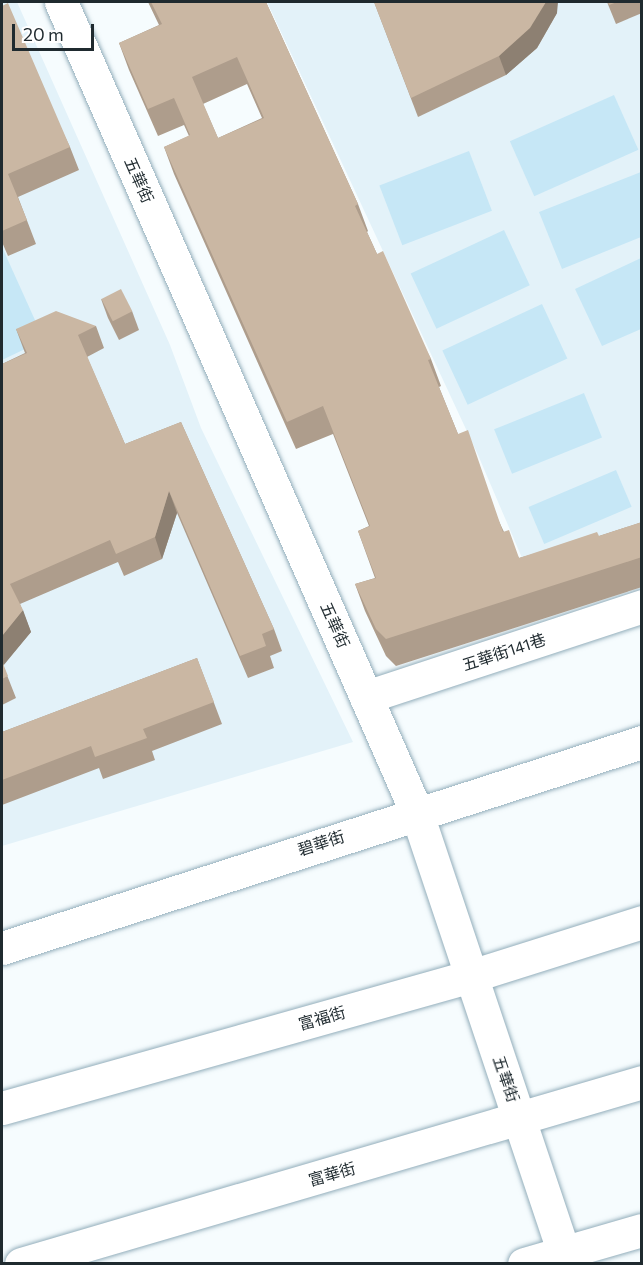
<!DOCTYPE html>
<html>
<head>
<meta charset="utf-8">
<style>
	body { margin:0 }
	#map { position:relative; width:643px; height:1265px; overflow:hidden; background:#f6fcfe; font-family:Commissioner,"Noto Sans TC",sans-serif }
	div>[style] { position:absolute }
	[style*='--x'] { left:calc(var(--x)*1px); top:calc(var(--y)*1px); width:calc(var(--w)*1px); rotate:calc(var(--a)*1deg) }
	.built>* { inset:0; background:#e3f2f9 }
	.green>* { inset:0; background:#c6e7f6; transform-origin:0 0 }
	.roads { filter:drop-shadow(0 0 2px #93aebb) drop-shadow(0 0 2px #93aebb) }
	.minor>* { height:33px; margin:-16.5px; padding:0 16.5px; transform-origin:16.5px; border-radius:16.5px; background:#fff }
	.wall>* { inset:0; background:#ae9d8c }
	.shaded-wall>* { inset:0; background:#8d8072 }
	.building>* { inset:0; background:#cab7a3; transform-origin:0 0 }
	span { translate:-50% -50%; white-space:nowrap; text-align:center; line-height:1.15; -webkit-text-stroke:6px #fff; paint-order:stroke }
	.street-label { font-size:16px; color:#1f2a2f }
	.frame { position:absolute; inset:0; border:3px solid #1f2a2f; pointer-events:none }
	.scale { position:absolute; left:12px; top:24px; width:82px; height:27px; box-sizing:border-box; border:3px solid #1f2a2f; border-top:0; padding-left:8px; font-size:18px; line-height:21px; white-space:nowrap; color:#1f2a2f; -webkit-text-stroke:4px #fff; paint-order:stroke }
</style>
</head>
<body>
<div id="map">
	<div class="built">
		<div style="clip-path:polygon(2px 2px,17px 2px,170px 345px,201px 428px,353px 742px,2px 846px)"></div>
		<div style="clip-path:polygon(267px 2px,641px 2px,641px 540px,531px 579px,478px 455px)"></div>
	</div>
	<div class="green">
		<div style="left:614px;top:95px;width:60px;height:114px;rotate:66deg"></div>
		<div style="left:469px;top:151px;width:64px;height:96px;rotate:69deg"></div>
		<div style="clip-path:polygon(641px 172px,641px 237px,562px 269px,539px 212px)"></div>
		<div style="left:504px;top:230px;width:61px;height:103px;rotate:65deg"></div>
		<div style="clip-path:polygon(2px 247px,44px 340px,2px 360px)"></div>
		<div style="clip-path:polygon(641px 258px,641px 329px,602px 346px,575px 289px)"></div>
		<div style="left:542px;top:304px;width:60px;height:110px;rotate:65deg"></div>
		<div style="left:584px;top:393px;width:48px;height:97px;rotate:68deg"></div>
		<div style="left:616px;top:470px;width:40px;height:95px;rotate:67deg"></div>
	</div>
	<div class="roads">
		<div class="minor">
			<div style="--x:61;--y:2;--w:883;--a:66.31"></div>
			<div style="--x:416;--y:811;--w:478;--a:71.5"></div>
			<div style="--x:366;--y:697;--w:291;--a:-18.2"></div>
			<div style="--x:2;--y:948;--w:672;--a:-17.84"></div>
			<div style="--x:2;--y:1108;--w:487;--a:-15.7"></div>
			<div style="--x:471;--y:976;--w:179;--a:-17.5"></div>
			<div style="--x:21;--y:1264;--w:647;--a:-16.33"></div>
			<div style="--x:524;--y:1264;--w:123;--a:-16.1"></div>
		</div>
	</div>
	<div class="wall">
		<div style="clip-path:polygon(evenodd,148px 2px,266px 2px,358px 204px,368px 231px,367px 232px,377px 254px,431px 359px,441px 386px,439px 387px,458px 434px,504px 532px,519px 558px,599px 536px,642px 522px,642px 587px,396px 666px,386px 656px,365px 611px,355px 584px,375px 578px,358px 531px,369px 526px,333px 434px,296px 449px,174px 174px,164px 147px,189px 136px,184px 125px,158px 136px,129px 70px,119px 43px,159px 25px,148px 2px,247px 84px,262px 118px,218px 138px,203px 104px,247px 84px)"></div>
		<div style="clip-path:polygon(374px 2px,557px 13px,537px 48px,506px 75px,418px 117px)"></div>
		<div style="clip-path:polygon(607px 2px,642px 2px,642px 13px,616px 24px)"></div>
		<div style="clip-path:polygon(2px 6px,70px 147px,79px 170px,18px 197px,36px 244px,8px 256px,2px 242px)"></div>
		<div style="clip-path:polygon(101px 299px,132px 311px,139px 330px,119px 340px,108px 318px)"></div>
		<div style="clip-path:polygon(96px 326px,104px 348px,87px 357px,125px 444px,181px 422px,274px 629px,282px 651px,270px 656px,274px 668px,248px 678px,177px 513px,162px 559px,124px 576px,118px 562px,20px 604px,31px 632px,3px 665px,16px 698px,2px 705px,2px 364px,25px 353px,16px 329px)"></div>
		<div style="clip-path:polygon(197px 658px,222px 724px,152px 751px,155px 760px,103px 779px,99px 768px,2px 805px,2px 732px)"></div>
	</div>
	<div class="shaded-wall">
		<div style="clip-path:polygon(546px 2px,558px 2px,557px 13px,537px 48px,506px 75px,499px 56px)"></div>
		<div style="clip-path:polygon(169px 491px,177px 513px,162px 559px,155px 537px)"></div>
		<div style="clip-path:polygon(23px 610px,31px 632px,3px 666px,2px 663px,2px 636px)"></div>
	</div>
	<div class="building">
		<div style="clip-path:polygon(evenodd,151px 2px,266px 2px,358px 204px,355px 206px,377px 254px,383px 251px,431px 359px,428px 360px,458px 434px,468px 430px,503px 532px,509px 530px,519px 558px,597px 532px,599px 536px,642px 522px,642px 557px,386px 639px,376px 629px,355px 584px,376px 578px,358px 531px,370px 526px,323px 406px,287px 422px,164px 147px,190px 135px,174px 98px,148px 109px,119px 43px,162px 24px,151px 2px,237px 57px,264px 118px,218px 138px,192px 77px,237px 57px)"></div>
		<div style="clip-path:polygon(374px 2px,546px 2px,530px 28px,499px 56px,411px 98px)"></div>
		<div style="clip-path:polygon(608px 2px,617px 2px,609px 5px)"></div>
		<div style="clip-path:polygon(8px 3px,70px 147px,8px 174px,27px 220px,2px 231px,2px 6px)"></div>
		<div style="left:121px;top:289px;width:25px;height:22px;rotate:63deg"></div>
		<div style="clip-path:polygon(56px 311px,96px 326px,78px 335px,125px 444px,181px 422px,274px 629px,262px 634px,266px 646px,240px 656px,169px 491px,155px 537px,116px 554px,110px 540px,10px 584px,23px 610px,2px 636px,2px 364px,27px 353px,16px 329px)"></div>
		<div style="clip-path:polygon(197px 658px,214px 702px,143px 729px,147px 738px,95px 757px,91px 746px,2px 780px,2px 732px)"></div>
		<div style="clip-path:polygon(2px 661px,8px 676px,2px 679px)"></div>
	</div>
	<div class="street-label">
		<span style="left:139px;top:180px;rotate:66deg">五華街</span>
		<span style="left:335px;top:625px;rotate:66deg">五華街</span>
		<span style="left:504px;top:652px;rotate:-18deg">五華街141巷</span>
		<span style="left:321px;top:843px;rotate:-18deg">碧華街</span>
		<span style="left:322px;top:1018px;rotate:-16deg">富福街</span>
		<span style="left:506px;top:1079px;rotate:71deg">五華街</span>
		<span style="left:332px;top:1174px;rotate:-16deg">富華街</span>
	</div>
	<div class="frame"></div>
	<div class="scale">20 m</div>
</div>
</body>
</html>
